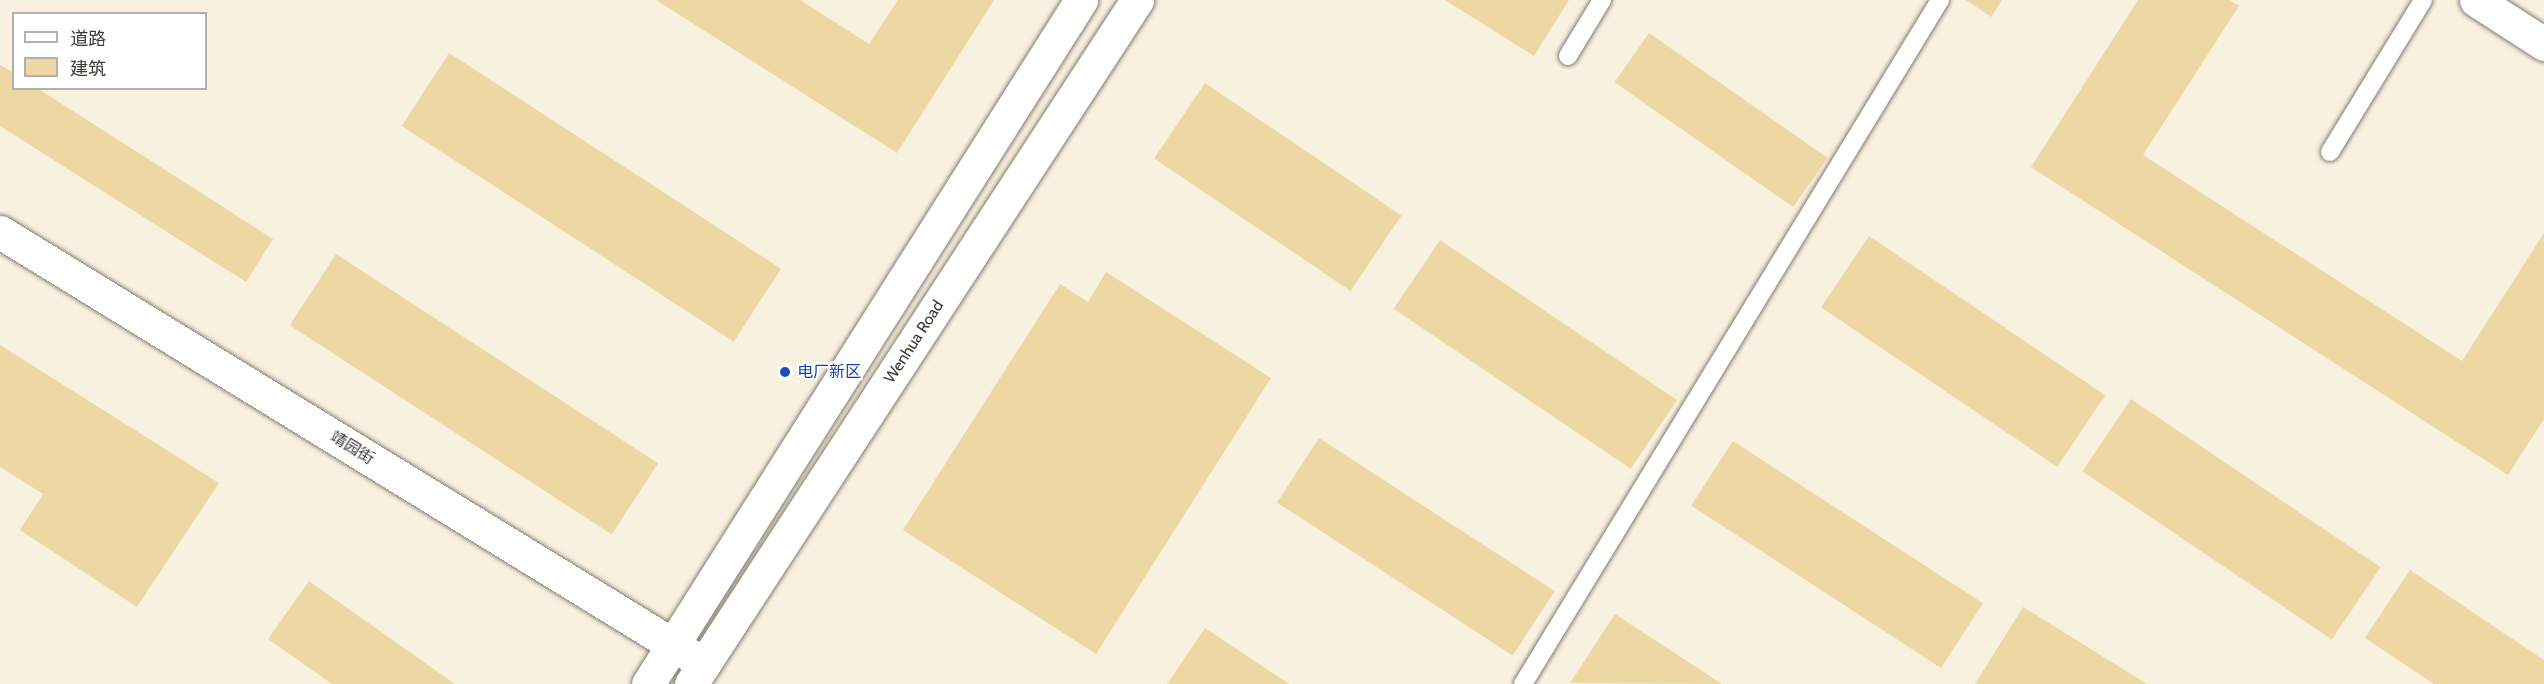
<!DOCTYPE html>
<html>
<head>
<meta charset="utf-8">
<style>
	body { margin:0 }
	#map { position:relative; width:2544px; height:684px; overflow:hidden; background:#f9f1e0; font-family:Cabin,"Noto Sans SC",sans-serif }
	div>[style] { position:absolute }
	[style*='--x'] { left:calc(var(--x)*1px); top:calc(var(--y)*1px); width:calc(var(--w)*1px); rotate:calc(var(--a)*1deg) }
	.building>* { inset:0; background:#edd8a4; transform-origin:0 0 }
	.roads { filter:drop-shadow(0 0 2px #837d6d) drop-shadow(0 0 2px #837d6d) }
	.lane>* { height:18px; margin:-9px; padding:0 9px; transform-origin:9px; border-radius:9px; background:#fff }
	.secondary>* { height:33px; margin:-16.5px; padding:0 16.5px; transform-origin:16.5px; border-radius:16.5px; background:#fff }
	.primary>* { height:33px; margin:-16.5px; padding:0 16.5px; transform-origin:16.5px; border-radius:16.5px; background:#fff }
	.dots>* { width:16px; height:16px; translate:-50% -50%; box-sizing:border-box; border:3px solid #fff; border-radius:50% }
	span { translate:-50% -50%; white-space:nowrap; text-align:center; line-height:1.15; -webkit-text-stroke:4.5px #fff; paint-order:stroke }
	.street-label { font-size:16px; color:#3c3a33 }
	.transit-label { font-size:16px; color:#164399 }
	.left { translate:0 -50%; text-align:left }
	.legend { position:absolute; left:12px; top:12px; width:195px; height:78px; box-sizing:border-box; background:#fff; border:2px solid #b1b0ad; margin:0; padding:8px 10px; list-style:none; font-size:18px; color:#3c3a33 }
	.legend li { display:flex; align-items:center; gap:12px; height:30px }
	.legend b { width:30px; border:2px solid #b1b0ad }
</style>
</head>
<body>
<div id="map">
	<div class="building">
		<div style="clip-path:polygon(656px 0,800px 0,869px 44px,898px 0,994px 0,897px 153px)"></div>
		<div style="clip-path:polygon(1445px 0,1569px 0,1534px 56px)"></div>
		<div style="clip-path:polygon(1966px 0,2002px 0,1991px 17px)"></div>
		<div style="clip-path:polygon(2138px 0,2230px 0,2239px 6px,2143px 155px,2462px 361px,2544px 233px,2544px 419px,2508px 475px,2031px 167px)"></div>
		<div style="left:1649px;top:33px;width:218px;height:60px;rotate:35deg"></div>
		<div style="left:449px;top:53px;width:396px;height:87px;rotate:33deg"></div>
		<div style="clip-path:polygon(0 65px,14px 73px,14px 88px,37px 88px,273px 239px,246px 282px,0 126px)"></div>
		<div style="left:1205px;top:83px;width:237px;height:91px;rotate:34deg"></div>
		<div style="left:1869px;top:236px;width:285px;height:86px;rotate:34deg"></div>
		<div style="left:1440px;top:240px;width:286px;height:83px;rotate:34deg"></div>
		<div style="left:336px;top:254px;width:384px;height:85px;rotate:33deg"></div>
		<div style="clip-path:polygon(1106px 272px,1271px 378px,1096px 654px,903px 530px,1060px 284px,1088px 302px)"></div>
		<div style="clip-path:polygon(0 345px,219px 483px,137px 607px,20px 530px,43px 494px,0 467px)"></div>
		<div style="left:2131px;top:399px;width:301px;height:87px;rotate:34deg"></div>
		<div style="left:1319px;top:438px;width:281px;height:77px;rotate:33deg"></div>
		<div style="left:1733px;top:441px;width:298px;height:77px;rotate:33deg"></div>
		<div style="clip-path:polygon(2410px 570px,2544px 660px,2544px 684px,2434px 684px,2365px 638px)"></div>
		<div style="clip-path:polygon(309px 581px,455px 684px,332px 684px,268px 639px)"></div>
		<div style="clip-path:polygon(2023px 607px,2147px 684px,1975px 684px)"></div>
		<div style="clip-path:polygon(1615px 614px,1722px 684px,1570px 683px)"></div>
		<div style="clip-path:polygon(1205px 628px,1289px 684px,1167px 684px)"></div>
	</div>
	<div class="roads">
		<div class="lane">
			<div style="--x:1568;--y:56;--w:66;--a:-58.7"></div>
			<div style="--x:2330;--y:152;--w:178;--a:-58.5"></div>
			<div style="--x:1523;--y:684;--w:801;--a:-58.63"></div>
		</div>
		<div class="secondary">
			<div style="--x:0;--y:232;--w:826;--a:31.53"></div>
			<div style="--x:648;--y:684;--w:810;--a:-57.66"></div>
			<div style="--x:691;--y:684;--w:817;--a:-56.89"></div>
		</div>
		<div class="primary">
			<div style="--x:2476;--y:0;--w:81;--a:32.9"></div>
		</div>
	</div>
	<div class="dots">
		<div style="left:785px;top:372px;background:#1a4fb4"></div>
	</div>
	<div class="street-label">
		<span style="left:914px;top:342px;rotate:-57deg">Wenhua Road</span>
		<span style="left:352px;top:448px;rotate:32deg">靖园街</span>
	</div>
	<div class="transit-label">
		<span class="left" style="left:797px;top:372px">电厂新区</span>
	</div>
	<ul class="legend">
	<li><b style="height:8px;background:#fff"></b>道路</li>
	<li><b style="height:16px;background:#edd8a4"></b>建筑</li>
	</ul>
</div>
</body>
</html>
